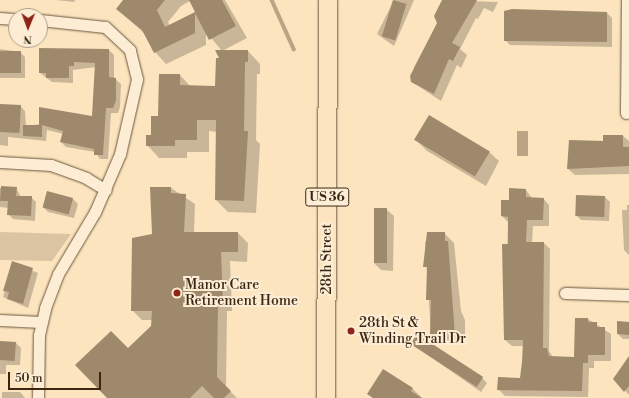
<!DOCTYPE html>
<html>
<head>
<meta charset="utf-8">
<style>
	body { margin:0 }
	#map { position:relative; width:629px; height:398px; overflow:hidden; background:#fce4be; font-family:"Libre Bodoni",serif }
	div>[style] { position:absolute }
	[style*='--x'] { left:calc(var(--x)*1px); top:calc(var(--y)*1px); width:calc(var(--w)*1px); rotate:calc(var(--a)*1deg) }
	.green>* { inset:0; background:#dbc4a1 }
	.water>* { inset:0; background:#baa484; transform-origin:0 0 }
	.shadow>* { inset:0; background:#0003 }
	.stream>* { height:3.5px; margin:-1.75px; padding:0 1.75px; transform-origin:1.75px; border-radius:1.75px; background:#baa484 }
	.building>* { inset:0; background:#9e896c; transform-origin:0 0 }
	.roads { filter:drop-shadow(0 0 1px #6a563e) drop-shadow(0 0 1px #6a563e) }
	.minor>* { height:11px; margin:-5.5px; padding:0 5.5px; transform-origin:5.5px; border-radius:5.5px; background:#fdedd5 }
	.trunk>* { height:18px; margin:-9px; padding:0 9px; transform-origin:9px; border-radius:9px; background:#fce4be }
	.dots>* { width:11px; height:11px; translate:-50% -50%; box-sizing:border-box; border:2px solid #fdedd5; border-radius:50% }
	span { translate:-50% -50%; white-space:nowrap; text-align:center; line-height:1.15; -webkit-text-stroke:4px #fdedd5; paint-order:stroke }
	.shield-label span { padding:1px 3px; background:#fdedd5; border:1px solid; border-radius:3px; -webkit-text-stroke-width:0 }
	.shield-label { font-size:13px; color:#392714; font-weight:700 }
	.street-label { font-size:14px; color:#392714 }
	.poi-label { font-size:14px; color:#392714 }
	.left { translate:0 -50%; text-align:left }
	.north { position:absolute; left:8px; top:8px; width:40px; height:40px; box-sizing:border-box; background:#fdedd5; border:1px solid #af9e88; border-radius:50%; rotate:181deg; font-size:11px; font-weight:700; line-height:16px; text-align:center; color:#392714 }
	.north::after { content:''; display:block; margin:auto; width:14px; height:18px; background:#8f2418; clip-path:polygon(50% 0,100% 100%,50% 72%,0 100%) }
	.scale { position:absolute; left:8px; top:372px; width:93px; height:18px; box-sizing:border-box; border:2px solid #392714; border-top:0; padding-left:5px; font-size:12px; line-height:14px; white-space:nowrap; color:#392714; -webkit-text-stroke:3px #fdedd5; paint-order:stroke }
</style>
</head>
<body>
<div id="map">
	<div class="green">
		<div style="clip-path:polygon(0 232px,71px 234px,52px 261px,0 260px)"></div>
	</div>
	<div class="water">
		<div style="left:517px;top:131px;width:11px;height:25px"></div>
	</div>
	<div class="shadow">
		<div style="clip-path:polygon(56px 0,75px 0,74px 2px)"></div>
		<div style="clip-path:polygon(evenodd,124px 0,225px 0,247px 38px,222px 51px,206px 32px,206px 45px,166px 64px,155px 52px,145px 34px,117px 9px,124px 0,190px 1px,197px 12px,170px 26px,168px 22px,181px 6px,190px 1px)"></div>
		<div style="clip-path:polygon(394px 0,414px 0,394px 46px,377px 34px)"></div>
		<div style="clip-path:polygon(443px 0,498px 2px,493px 12px,484px 8px,478px 19px,476px 18px,460px 49px,467px 55px,461px 68px,457px 65px,441px 101px,412px 82px,414px 67px,438px 23px)"></div>
		<div style="clip-path:polygon(607px 13px,612px 18px,612px 47px,510px 45px,505px 40px)"></div>
		<div style="clip-path:polygon(0 49px,20px 52px,25px 57px,25px 78px,0 78px)"></div>
		<div style="clip-path:polygon(109px 50px,114px 55px,114px 78px,121px 84px,120px 107px,118px 113px,111px 113px,108px 159px,100px 159px,95px 152px,66px 147px,61px 142px,64px 134px,47px 130px,46px 141px,8px 137px,8px 146px,0 145px,0 105px,20px 106px,25px 111px,26px 126px,93px 117px,96px 67px,73px 70px,73px 83px,52px 82px,40px 73px)"></div>
		<div style="clip-path:polygon(248px 51px,260px 64px,260px 74px,257px 74px,256px 140px,260px 144px,256px 213px,228px 212px,216px 200px,217px 132px,209px 131px,209px 152px,187px 152px,187px 158px,159px 158px,147px 145px,180px 75px,191px 87px,216px 87px)"></div>
		<div style="clip-path:polygon(623px 136px,629px 141px,629px 174px,575px 175px,568px 169px,604px 142px)"></div>
		<div style="clip-path:polygon(417px 141px,489px 152px,499px 161px,486px 186px,427px 151px)"></div>
		<div style="clip-path:polygon(0 188px,16px 188px,21px 197px,31px 197px,36px 202px,35px 221px,13px 219px,8px 214px,9px 208px,0 207px)"></div>
		<div style="clip-path:polygon(171px 188px,195px 204px,194px 233px,238px 233px,248px 243px,247px 262px,230px 261px,232px 311px,227px 311px,226px 387px,237px 398px,109px 398px,128px 349px,152px 326px,152px 320px,142px 320px,132px 310px,153px 235px)"></div>
		<div style="clip-path:polygon(526px 190px,532px 198px,543px 198px,549px 205px,549px 226px,533px 226px,532px 243px,544px 243px,550px 249px,549px 351px,553px 357px,575px 358px,576px 319px,588px 319px,611px 334px,611px 361px,594px 361px,594px 368px,589px 368px,588px 397px,505px 396px,498px 389px,521px 379px,524px 346px,512px 346px,505px 340px,508px 222px,502px 216px,510px 201px)"></div>
		<div style="clip-path:polygon(47px 192px,73px 199px,78px 204px,74px 218px,48px 212px,43px 207px)"></div>
		<div style="clip-path:polygon(605px 197px,610px 202px,609px 221px,581px 220px,576px 215px)"></div>
		<div style="clip-path:polygon(627px 205px,629px 205px,629px 255px,624px 250px,622px 210px,627px 210px)"></div>
		<div style="clip-path:polygon(386px 209px,394px 216px,393px 271px,381px 270px,374px 263px)"></div>
		<div style="clip-path:polygon(444px 233px,454px 243px,461px 311px,465px 320px,465px 344px,441px 344px,431px 334px,425px 242px)"></div>
		<div style="clip-path:polygon(13px 263px,38px 273px,28px 308px,3px 297px)"></div>
		<div style="clip-path:polygon(629px 323px,629px 339px,623px 339px,618px 334px)"></div>
		<div style="clip-path:polygon(0 343px,16px 343px,21px 348px,20px 365px,6px 365px,6px 374px,0 374px)"></div>
		<div style="clip-path:polygon(412px 344px,482px 378px,487px 383px,481px 392px)"></div>
		<div style="clip-path:polygon(629px 360px,629px 395px,615px 379px)"></div>
		<div style="clip-path:polygon(384px 370px,413px 389px,422px 398px,373px 398px,369px 394px)"></div>
		<div style="clip-path:polygon(2px 392px,20px 392px,25px 398px,2px 398px)"></div>
	</div>
	<div class="stream">
		<div style="--x:272;--y:0;--w:54;--a:65.8"></div>
	</div>
	<div class="building">
		<div style="clip-path:polygon(123px 0,165px 0,157px 10px,165px 27px,195px 12px,189px 0,222px 0,236px 26px,209px 40px,195px 13px,195px 33px,154px 53px,142px 30px,116px 9px)"></div>
		<div style="left:393px;top:0;width:14px;height:38px;rotate:17deg"></div>
		<div style="clip-path:polygon(442px 0,477px 0,452px 43px,460px 47px,453px 61px,449px 59px,434px 94px,411px 82px,410px 76px,437px 23px,434px 16px)"></div>
		<div style="clip-path:polygon(512px 9px,607px 12px,607px 42px,504px 41px,504px 11px)"></div>
		<div style="clip-path:polygon(39px 48px,109px 49px,109px 77px,116px 78px,116px 101px,113px 108px,106px 108px,103px 155px,94px 155px,94px 149px,60px 142px,63px 131px,42px 125px,42px 137px,23px 136px,23px 125px,42px 125px,39px 125px,39px 107px,92px 116px,95px 63px,74px 62px,74px 66px,69px 66px,69px 78px,46px 78px,46px 73px,39px 73px)"></div>
		<div style="clip-path:polygon(215px 50px,248px 50px,248px 62px,245px 62px,244px 131px,248px 131px,244px 201px,215px 200px,216px 120px,197px 120px,197px 140px,175px 140px,175px 146px,146px 146px,146px 135px,151px 135px,151px 116px,158px 116px,159px 74px,180px 74px,180px 85px,215px 86px,216px 58px,219px 58px)"></div>
		<div style="left:0;top:51px;width:21px;height:22px"></div>
		<div style="left:0;top:104px;width:21px;height:28px;rotate:3deg"></div>
		<div style="left:429px;top:115px;width:71px;height:29px;rotate:31deg"></div>
		<div style="clip-path:polygon(603px 135px,623px 135px,623px 147px,629px 147px,629px 166px,567px 169px,569px 140px,603px 141px)"></div>
		<div style="clip-path:polygon(1px 186px,17px 187px,16px 196px,32px 196px,31px 216px,7px 215px,8px 201px,0 201px)"></div>
		<div style="clip-path:polygon(150px 187px,171px 187px,171px 193px,186px 194px,184px 232px,238px 232px,238px 252px,221px 252px,223px 302px,218px 302px,217px 377px,231px 391px,224px 398px,214px 398px,202px 386px,190px 398px,107px 398px,75px 365px,111px 331px,128px 348px,151px 326px,152px 311px,131px 311px,132px 238px,152px 234px)"></div>
		<div style="clip-path:polygon(509px 188px,526px 189px,526px 197px,544px 198px,543px 220px,527px 220px,526px 242px,544px 242px,543px 348px,547px 348px,549px 356px,574px 357px,575px 318px,588px 318px,588px 322px,597px 322px,597px 327px,605px 327px,605px 355px,588px 355px,588px 363px,583px 363px,582px 391px,497px 390px,498px 377px,520px 378px,522px 362px,523px 340px,504px 340px,502px 244px,508px 244px,508px 217px,501px 216px,501px 200px,509px 200px)"></div>
		<div style="left:47px;top:191px;width:27px;height:17px;rotate:15deg"></div>
		<div style="left:576px;top:195px;width:29px;height:21px;rotate:2deg"></div>
		<div style="left:374px;top:208px;width:13px;height:55px"></div>
		<div style="clip-path:polygon(427px 232px,445px 232px,445px 241px,448px 241px,455px 335px,430px 334px,431px 300px,426px 300px,427px 267px,423px 267px)"></div>
		<div style="clip-path:polygon(12px 261px,33px 268px,23px 304px,7px 299px,9px 292px,3px 291px)"></div>
		<div style="clip-path:polygon(617px 321px,629px 322px,629px 335px,617px 334px)"></div>
		<div style="left:417px;top:334px;width:79px;height:12px;rotate:33deg"></div>
		<div style="left:0;top:341px;width:16px;height:19px;rotate:4deg"></div>
		<div style="clip-path:polygon(629px 356px,629px 386px,624px 392px,613px 379px)"></div>
		<div style="clip-path:polygon(383px 369px,413px 388px,411px 391px,422px 398px,373px 398px,367px 394px)"></div>
	</div>
	<div class="roads">
		<div class="minor">
			<div style="--x:0;--y:18;--w:16;--a:4"></div>
			<div style="--x:626;--y:113;--w:113;--a:-89.5"></div>
			<div style="--x:0;--y:162;--w:51;--a:3.4"></div>
			<div style="--x:51;--y:165;--w:37;--a:20"></div>
			<div style="--x:86;--y:178;--w:23;--a:31"></div>
			<div style="--x:565;--y:293;--w:64;--a:1.8"></div>
			<div style="--x:0;--y:320;--w:41;--a:2.8"></div>
			<div style="--x:38;--y:398;--w:63;--a:-89.1"></div>
			<div style="--x:39;--y:335;--w:28;--a:-77"></div>
			<div style="--x:45;--y:308;--w:36;--a:-69"></div>
			<div style="--x:58;--y:274;--w:72;--a:-59.2"></div>
			<div style="--x:95;--y:212;--w:63;--a:-66.7"></div>
			<div style="--x:120;--y:154;--w:77;--a:-77.2"></div>
			<div style="--x:137;--y:79;--w:30;--a:-104"></div>
			<div style="--x:130;--y:50;--w:34;--a:-137"></div>
			<div style="--x:105;--y:27;--w:65;--a:-173.9"></div>
		</div>
		<div class="trunk">
			<div style="--x:326;--y:398;--w:398;--a:-89.7"></div>
		</div>
	</div>
	<div class="dots">
		<div style="left:177px;top:293px;background:#8f2418"></div>
		<div style="left:351px;top:331px;background:#8f2418"></div>
	</div>
	<div class="shield-label">
		<span style="left:327px;top:197px">US 36</span>
	</div>
	<div class="street-label">
		<span style="left:327px;top:259px;rotate:-90deg">28th Street</span>
	</div>
	<div class="poi-label">
		<span class="left" style="left:185px;top:293px">Manor Care<br>Retirement Home</span>
		<span class="left" style="left:359px;top:331px">28th St &amp;<br>Winding Trail Dr</span>
	</div>
	<div class="north">N</div>
	<div class="scale">50 m</div>
</div>
</body>
</html>
